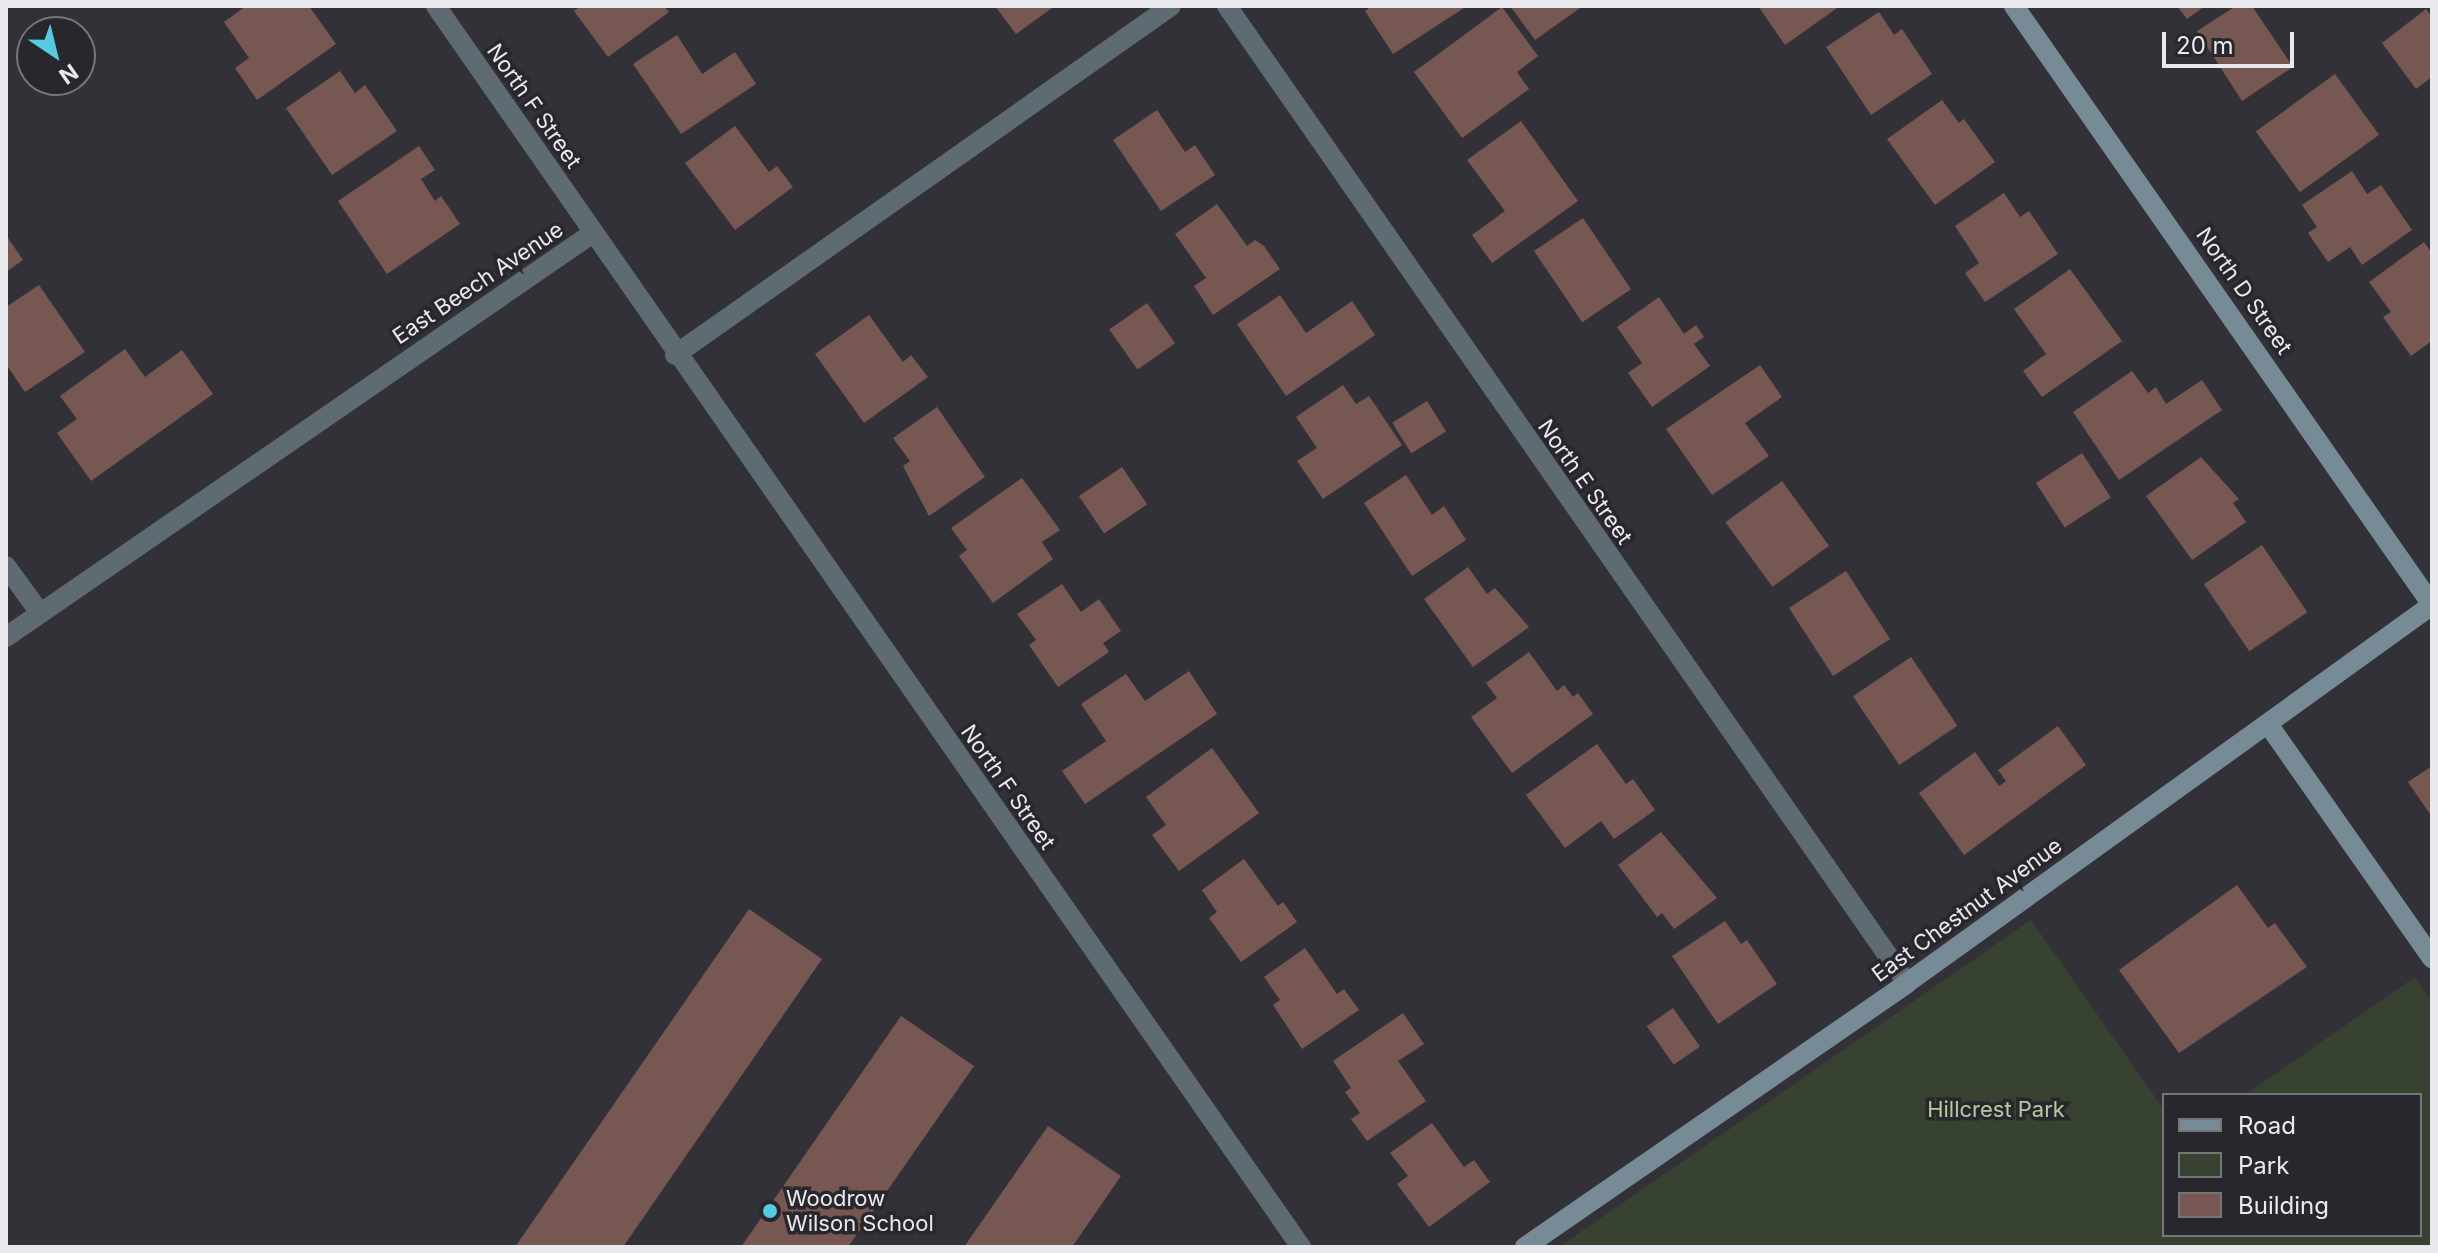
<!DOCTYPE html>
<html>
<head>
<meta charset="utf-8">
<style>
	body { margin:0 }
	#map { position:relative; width:2438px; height:1253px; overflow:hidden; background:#333138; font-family:Inter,sans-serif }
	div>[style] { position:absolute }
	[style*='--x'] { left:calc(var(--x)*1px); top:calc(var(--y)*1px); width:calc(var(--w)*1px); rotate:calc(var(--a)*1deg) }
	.green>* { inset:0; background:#384231 }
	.building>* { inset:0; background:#775752; transform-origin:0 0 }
	.street>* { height:20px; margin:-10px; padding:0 10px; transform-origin:10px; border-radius:10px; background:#5e6b72 }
	.secondary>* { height:20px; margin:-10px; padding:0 10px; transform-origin:10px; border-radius:10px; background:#768b96 }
	.dots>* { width:22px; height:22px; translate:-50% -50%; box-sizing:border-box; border:4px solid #29272e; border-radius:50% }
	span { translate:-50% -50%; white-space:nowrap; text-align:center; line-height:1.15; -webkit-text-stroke:7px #29272e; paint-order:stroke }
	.street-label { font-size:22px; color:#eae9ed }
	.park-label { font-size:22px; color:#b1cd9c }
	.poi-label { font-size:22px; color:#eae9ed }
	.left { translate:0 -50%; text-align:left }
	.frame { position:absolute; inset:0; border:8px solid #eae9ed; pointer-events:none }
	.legend { position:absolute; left:2162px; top:1093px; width:260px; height:144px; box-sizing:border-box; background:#29272e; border:2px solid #76757a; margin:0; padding:10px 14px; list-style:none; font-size:24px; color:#eae9ed }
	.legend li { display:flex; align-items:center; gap:16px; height:40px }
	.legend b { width:40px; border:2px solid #76757a }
	.north { position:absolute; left:16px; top:16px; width:80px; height:80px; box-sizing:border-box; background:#29272e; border:2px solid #76757a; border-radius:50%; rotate:145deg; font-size:22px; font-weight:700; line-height:32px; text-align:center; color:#eae9ed }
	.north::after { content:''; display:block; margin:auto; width:28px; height:36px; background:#55cae0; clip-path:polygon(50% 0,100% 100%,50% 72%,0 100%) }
	.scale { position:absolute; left:2162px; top:32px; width:132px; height:36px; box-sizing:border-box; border:4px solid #eae9ed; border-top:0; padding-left:10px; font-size:24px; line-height:28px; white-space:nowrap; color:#eae9ed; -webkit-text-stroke:6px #29272e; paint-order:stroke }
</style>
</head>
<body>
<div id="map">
	<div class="green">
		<div style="clip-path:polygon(2031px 920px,2164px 1110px,2164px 1235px,2420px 1235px,2420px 1095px,2245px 1095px,2415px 977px,2432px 1001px,2432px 1247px,1559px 1247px)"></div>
	</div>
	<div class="building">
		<div style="clip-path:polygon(246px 6px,309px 6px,336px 44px,257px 100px,235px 68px,249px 58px,224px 22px)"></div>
		<div style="clip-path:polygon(581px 6px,664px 6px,669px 12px,608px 57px,574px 11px)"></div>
		<div style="clip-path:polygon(995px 6px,1055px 6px,1016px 34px)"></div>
		<div style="clip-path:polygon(1372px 6px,1467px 6px,1393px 54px,1365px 11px)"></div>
		<div style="clip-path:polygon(1510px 6px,1583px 6px,1535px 40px)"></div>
		<div style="clip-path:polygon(1758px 6px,1840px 6px,1785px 45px)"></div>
		<div style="clip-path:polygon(2177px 6px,2205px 6px,2187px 19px)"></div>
		<div style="clip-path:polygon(2236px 6px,2252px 6px,2293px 67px,2242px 101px,2197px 31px)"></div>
		<div style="clip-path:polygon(1502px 7px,1538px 56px,1517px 72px,1529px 89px,1462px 138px,1414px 72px)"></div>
		<div style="clip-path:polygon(2426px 9px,2432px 17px,2432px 77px,2416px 89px,2382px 43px)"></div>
		<div style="clip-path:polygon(1879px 12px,1894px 35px,1902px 29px,1932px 74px,1871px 115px,1826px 47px)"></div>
		<div style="clip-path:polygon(677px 35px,702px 74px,735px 52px,756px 84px,681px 134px,633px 64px)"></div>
		<div style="clip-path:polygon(340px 71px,355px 93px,365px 85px,397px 131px,332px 175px,286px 108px)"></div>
		<div style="left:2335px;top:74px;width:75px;height:98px;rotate:54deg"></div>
		<div style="clip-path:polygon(1942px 100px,1959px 123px,1964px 119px,1995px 162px,1935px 205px,1887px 139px)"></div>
		<div style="clip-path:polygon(1157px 110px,1185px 152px,1195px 145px,1215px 175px,1161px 211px,1113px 140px)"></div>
		<div style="clip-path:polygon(1521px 121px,1578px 201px,1492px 263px,1472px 235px,1505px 211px,1467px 160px)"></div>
		<div style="clip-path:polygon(735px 126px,769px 172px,777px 166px,793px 187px,735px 230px,685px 163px)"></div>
		<div style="clip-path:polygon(419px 146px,435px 170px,421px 179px,435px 201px,441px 196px,460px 224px,387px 274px,338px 201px)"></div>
		<div style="clip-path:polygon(2352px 171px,2367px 194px,2381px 185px,2412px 230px,2362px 265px,2350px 247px,2328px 262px,2308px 233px,2317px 227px,2302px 205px)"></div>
		<div style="clip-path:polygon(2004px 193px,2020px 217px,2029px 211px,2058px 254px,1985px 302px,1965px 273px,1979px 263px,1955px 226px)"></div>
		<div style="clip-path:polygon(1217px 204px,1247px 246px,1255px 240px,1264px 246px,1280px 269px,1213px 315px,1194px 286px,1206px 278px,1175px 234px)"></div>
		<div style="left:1583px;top:218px;width:86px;height:59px;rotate:56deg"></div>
		<div style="clip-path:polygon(6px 235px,23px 260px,6px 272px)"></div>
		<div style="clip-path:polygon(2424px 242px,2432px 253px,2432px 341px,2411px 356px,2383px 317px,2391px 312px,2369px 282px)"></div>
		<div style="clip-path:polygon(2070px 269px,2122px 341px,2042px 397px,2023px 371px,2046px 354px,2014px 309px)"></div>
		<div style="clip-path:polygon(39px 285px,85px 352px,25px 392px,6px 364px,6px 307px)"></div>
		<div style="clip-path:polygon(1280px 295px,1306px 333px,1352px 301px,1375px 335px,1286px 396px,1237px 324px)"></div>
		<div style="clip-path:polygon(1659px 297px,1684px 334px,1696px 325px,1704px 337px,1694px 344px,1710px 366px,1652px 407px,1628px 373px,1642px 363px,1617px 327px)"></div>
		<div style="left:1147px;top:303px;width:49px;height:46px;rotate:55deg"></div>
		<div style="clip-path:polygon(869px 315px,903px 362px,911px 355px,928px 377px,864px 423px,815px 354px)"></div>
		<div style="clip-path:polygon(125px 349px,145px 377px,182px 350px,213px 394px,91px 481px,57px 433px,77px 419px,60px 396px)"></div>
		<div style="clip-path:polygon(1760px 365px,1782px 397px,1745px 423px,1769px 456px,1712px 495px,1666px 429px)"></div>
		<div style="clip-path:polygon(2132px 371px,2148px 393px,2156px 387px,2166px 404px,2202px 380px,2222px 410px,2119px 480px,2073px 412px)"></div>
		<div style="clip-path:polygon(1343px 385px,1356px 404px,1369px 396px,1402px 445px,1323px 499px,1297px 461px,1317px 448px,1296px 417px)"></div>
		<div style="left:1427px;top:401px;width:36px;height:41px;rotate:58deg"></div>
		<div style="clip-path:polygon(937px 407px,985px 477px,929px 516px,903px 466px,910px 461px,893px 438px)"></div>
		<div style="left:2082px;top:453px;width:53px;height:55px;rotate:57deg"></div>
		<div style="clip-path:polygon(2201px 457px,2239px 499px,2233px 503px,2246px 522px,2192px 560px,2146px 496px)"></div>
		<div style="left:1122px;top:467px;width:45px;height:52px;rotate:56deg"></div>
		<div style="clip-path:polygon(1406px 475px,1432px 515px,1444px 506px,1466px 540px,1412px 576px,1364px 503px)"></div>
		<div style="clip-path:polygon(1022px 478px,1060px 530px,1042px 542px,1053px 559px,993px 603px,959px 556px,967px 550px,951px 528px)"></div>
		<div style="left:1782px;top:481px;width:80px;height:70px;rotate:54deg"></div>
		<div style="left:2262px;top:545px;width:81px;height:70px;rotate:56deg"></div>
		<div style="clip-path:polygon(1468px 567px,1487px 594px,1495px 588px,1529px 627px,1473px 667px,1424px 599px)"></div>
		<div style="left:1846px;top:571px;width:81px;height:68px;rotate:57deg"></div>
		<div style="clip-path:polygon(1062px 584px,1081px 612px,1099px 599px,1121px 631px,1103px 643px,1109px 652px,1058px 687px,1029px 645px,1036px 640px,1017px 614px)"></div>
		<div style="clip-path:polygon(1529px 652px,1557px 691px,1564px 685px,1573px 697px,1578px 693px,1593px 714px,1512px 773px,1471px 717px,1497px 698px,1486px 683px)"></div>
		<div style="left:1911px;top:657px;width:83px;height:70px;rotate:56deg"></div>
		<div style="clip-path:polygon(1189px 671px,1217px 714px,1085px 804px,1062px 771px,1106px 741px,1081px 704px,1126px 674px,1145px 701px)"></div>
		<div style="clip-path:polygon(2058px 726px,2086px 765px,1964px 855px,1919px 793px,1975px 752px,1999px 786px,2006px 781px,1998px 770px)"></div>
		<div style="clip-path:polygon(1597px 744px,1626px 784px,1633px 779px,1655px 810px,1614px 839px,1601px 821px,1565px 848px,1526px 795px)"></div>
		<div style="clip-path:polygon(1212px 748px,1259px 813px,1179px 871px,1152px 835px,1166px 825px,1146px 797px)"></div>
		<div style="clip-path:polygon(2432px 766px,2432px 817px,2408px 782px)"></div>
		<div style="clip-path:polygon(1661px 832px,1717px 898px,1674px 929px,1662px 913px,1657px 917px,1618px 865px)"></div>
		<div style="clip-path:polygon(1244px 859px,1278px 906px,1283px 902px,1297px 922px,1241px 962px,1209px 918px,1217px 912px,1202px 890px)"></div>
		<div style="clip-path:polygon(2237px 885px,2268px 928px,2275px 923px,2307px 967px,2179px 1053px,2119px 970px)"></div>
		<div style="clip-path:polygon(749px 909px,822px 959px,623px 1247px,515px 1247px)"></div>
		<div style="clip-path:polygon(1725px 921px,1741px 944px,1747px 940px,1777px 984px,1718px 1024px,1672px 956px)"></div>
		<div style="clip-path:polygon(1305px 948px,1337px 994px,1344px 989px,1359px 1010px,1302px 1049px,1273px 1005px,1280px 1000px,1264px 977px)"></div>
		<div style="left:1673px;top:1008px;width:47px;height:32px;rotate:55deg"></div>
		<div style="clip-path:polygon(1403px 1013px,1424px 1044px,1398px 1061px,1426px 1101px,1367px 1141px,1351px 1119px,1360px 1113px,1345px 1092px,1351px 1088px,1333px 1061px)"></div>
		<div style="clip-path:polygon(901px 1016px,974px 1066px,848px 1247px,741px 1247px)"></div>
		<div style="clip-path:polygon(1432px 1123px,1464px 1167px,1474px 1160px,1490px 1182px,1429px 1227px,1397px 1184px,1408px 1176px,1390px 1153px)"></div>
		<div style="clip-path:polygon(1048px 1126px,1121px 1176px,1072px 1247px,964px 1247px)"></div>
	</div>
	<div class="street">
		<div style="--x:436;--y:6;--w:1513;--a:55.12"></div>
		<div style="--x:1227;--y:6;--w:1190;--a:55.16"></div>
		<div style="--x:675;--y:355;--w:606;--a:-35.13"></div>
		<div style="--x:6;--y:566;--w:58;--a:54.1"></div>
		<div style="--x:6;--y:637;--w:713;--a:-34.54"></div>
	</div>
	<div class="secondary">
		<div style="--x:2014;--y:6;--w:730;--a:55.09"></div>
		<div style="--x:2268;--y:724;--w:286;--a:55"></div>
		<div style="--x:1525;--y:1247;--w:464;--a:-34.6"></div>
		<div style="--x:1907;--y:983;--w:647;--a:-35.75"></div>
	</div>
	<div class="dots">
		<div style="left:770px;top:1211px;background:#55cae0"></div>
	</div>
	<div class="street-label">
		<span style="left:534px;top:106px;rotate:55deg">North F Street</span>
		<span style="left:478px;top:283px;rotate:-34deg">East Beech Avenue</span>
		<span style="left:2244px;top:291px;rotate:55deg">North D Street</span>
		<span style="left:1585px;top:482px;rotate:55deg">North E Street</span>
		<span style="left:1008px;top:787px;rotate:55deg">North F Street</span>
		<span style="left:1967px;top:910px;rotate:-36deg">East Chestnut Avenue</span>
	</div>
	<div class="park-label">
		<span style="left:1996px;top:1110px">Hillcrest Park</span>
	</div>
	<div class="poi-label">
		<span class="left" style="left:786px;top:1211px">Woodrow<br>Wilson School</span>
	</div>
	<div class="frame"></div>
	<ul class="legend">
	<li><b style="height:10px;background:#768b96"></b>Road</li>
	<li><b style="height:22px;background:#384231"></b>Park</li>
	<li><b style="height:22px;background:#775752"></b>Building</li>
	</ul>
	<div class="north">N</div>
	<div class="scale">20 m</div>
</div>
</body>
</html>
